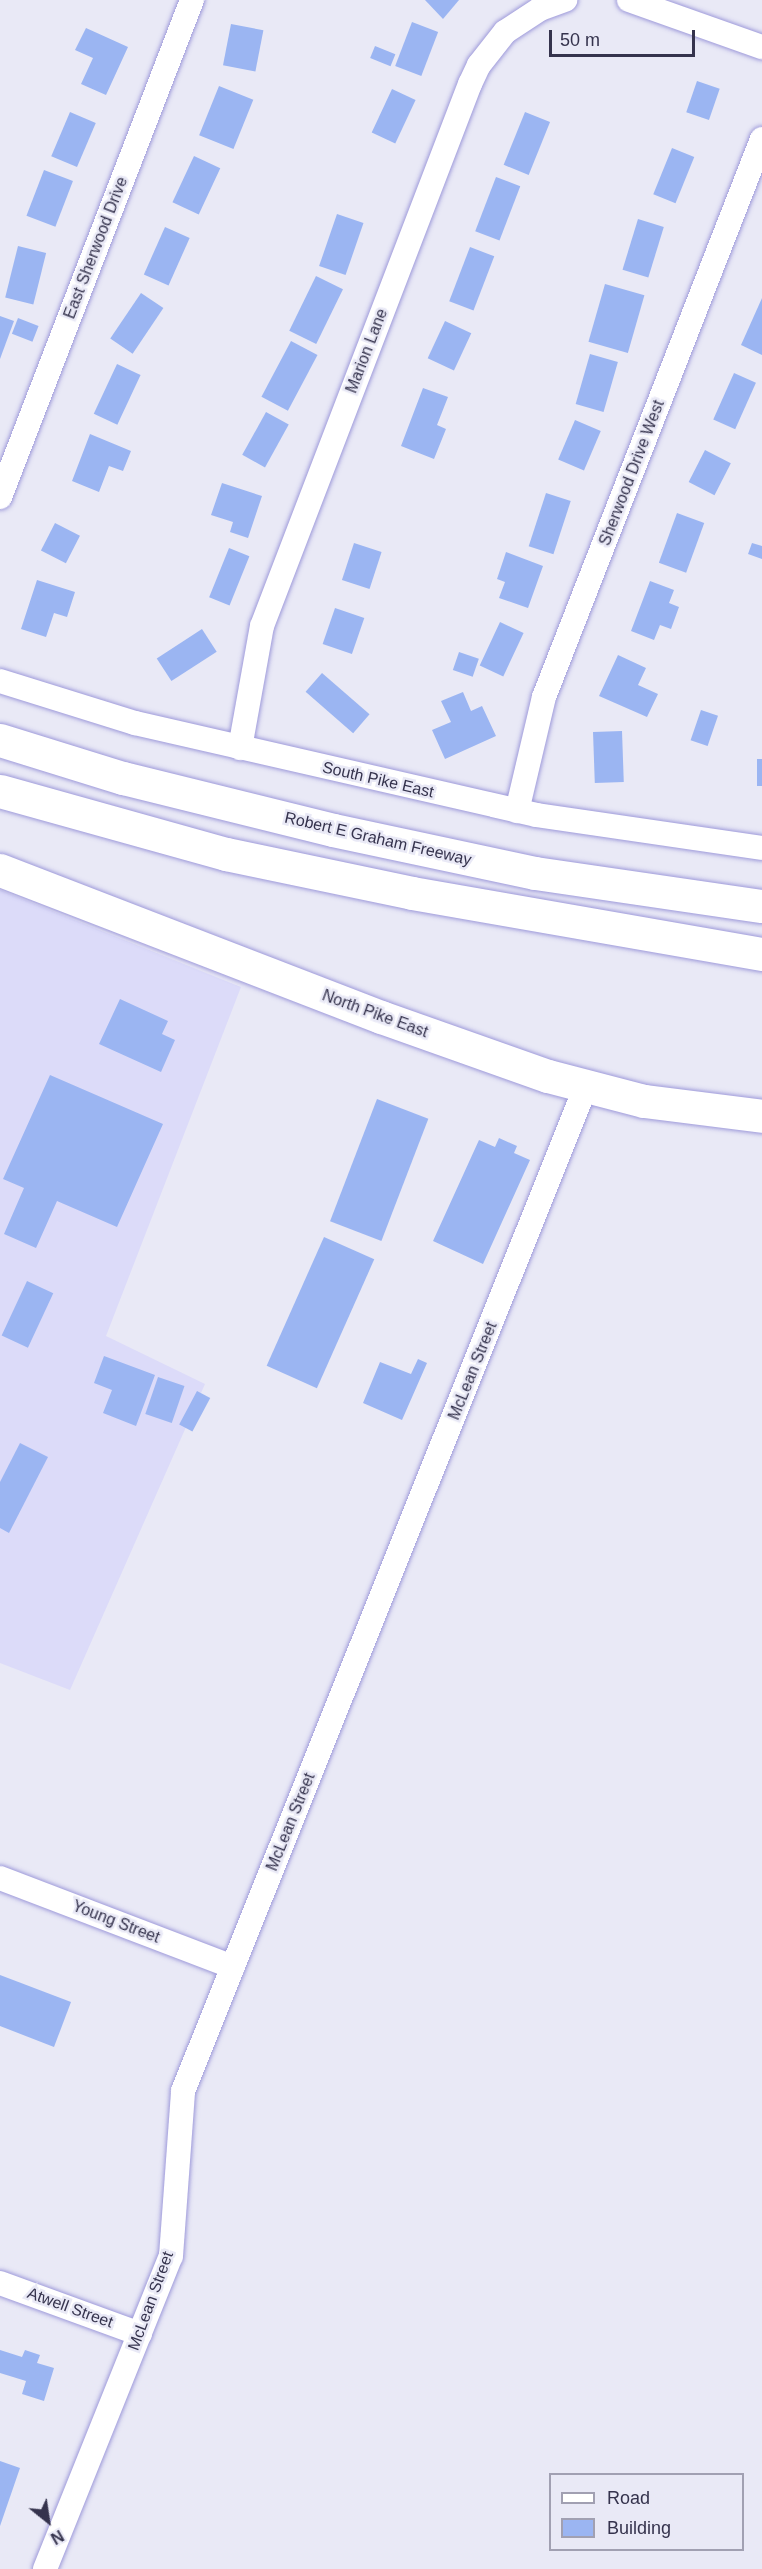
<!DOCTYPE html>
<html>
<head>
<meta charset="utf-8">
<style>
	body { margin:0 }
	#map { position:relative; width:762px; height:2569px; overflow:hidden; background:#e9e9f6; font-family:Arial,sans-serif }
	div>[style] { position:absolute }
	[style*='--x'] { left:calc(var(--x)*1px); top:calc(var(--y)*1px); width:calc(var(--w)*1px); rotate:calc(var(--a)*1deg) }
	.built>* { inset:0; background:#dcdbf9 }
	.building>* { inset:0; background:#9bb5f2; transform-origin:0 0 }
	.roads { filter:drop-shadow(0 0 2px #9e9ada) drop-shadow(0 0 2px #9e9ada) }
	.street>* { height:24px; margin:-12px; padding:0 12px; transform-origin:12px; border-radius:12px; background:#fff }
	.secondary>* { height:33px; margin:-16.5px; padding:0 16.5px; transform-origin:16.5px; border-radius:16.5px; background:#fff }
	.highway>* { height:33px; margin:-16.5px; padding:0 16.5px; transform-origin:16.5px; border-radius:16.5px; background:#fff }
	span { translate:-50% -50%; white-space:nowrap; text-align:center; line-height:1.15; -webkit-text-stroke:5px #e9e9f6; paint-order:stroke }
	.street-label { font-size:16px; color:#35334d }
	.legend { position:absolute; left:549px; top:2473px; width:195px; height:78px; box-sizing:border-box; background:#e9e9f6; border:2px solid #a1a0b2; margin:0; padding:8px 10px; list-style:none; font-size:18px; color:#35334d }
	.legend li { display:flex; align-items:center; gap:12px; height:30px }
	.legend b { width:30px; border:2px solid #a1a0b2 }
	.north { position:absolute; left:18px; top:2491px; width:60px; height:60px; -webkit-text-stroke:4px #e9e9f6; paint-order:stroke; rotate:150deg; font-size:16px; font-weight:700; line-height:24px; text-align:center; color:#35334d }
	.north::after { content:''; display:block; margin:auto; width:21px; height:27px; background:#35334d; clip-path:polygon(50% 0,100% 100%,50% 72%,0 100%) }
	.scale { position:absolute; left:549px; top:30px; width:146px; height:27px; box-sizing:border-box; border:3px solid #35334d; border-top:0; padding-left:8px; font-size:18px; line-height:21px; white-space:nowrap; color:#35334d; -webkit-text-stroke:4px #e9e9f6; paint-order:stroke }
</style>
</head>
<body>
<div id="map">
	<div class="built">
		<div style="clip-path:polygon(0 890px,241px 987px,106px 1336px,205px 1384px,70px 1690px,0 1663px)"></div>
	</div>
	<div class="building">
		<div style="clip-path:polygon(425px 0,459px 0,443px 19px)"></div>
		<div style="left:412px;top:22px;width:28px;height:47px;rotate:21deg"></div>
		<div style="left:231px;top:24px;width:33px;height:42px;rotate:11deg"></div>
		<div style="clip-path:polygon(86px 28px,128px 47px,106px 95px,81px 84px,93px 58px,75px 50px)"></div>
		<div style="left:375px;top:46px;width:22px;height:13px;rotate:22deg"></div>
		<div style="left:697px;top:81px;width:24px;height:33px;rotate:19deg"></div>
		<div style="left:219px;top:86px;width:37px;height:53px;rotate:22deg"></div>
		<div style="left:392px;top:89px;width:26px;height:48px;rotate:25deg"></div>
		<div style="left:70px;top:112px;width:28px;height:48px;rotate:23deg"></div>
		<div style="left:525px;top:112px;width:27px;height:57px;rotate:22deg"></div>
		<div style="left:672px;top:148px;width:24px;height:50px;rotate:22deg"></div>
		<div style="left:194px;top:156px;width:29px;height:51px;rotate:25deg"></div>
		<div style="left:44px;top:170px;width:31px;height:49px;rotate:21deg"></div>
		<div style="left:496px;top:177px;width:26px;height:58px;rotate:21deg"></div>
		<div style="left:337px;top:214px;width:28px;height:55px;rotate:19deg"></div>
		<div style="left:638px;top:219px;width:27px;height:53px;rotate:17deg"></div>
		<div style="left:165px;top:227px;width:27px;height:52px;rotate:24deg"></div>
		<div style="left:18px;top:246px;width:29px;height:53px;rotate:14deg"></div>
		<div style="left:470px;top:247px;width:26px;height:58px;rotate:21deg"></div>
		<div style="left:316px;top:276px;width:30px;height:61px;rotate:26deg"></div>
		<div style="left:605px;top:284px;width:41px;height:60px;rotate:16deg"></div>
		<div style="left:141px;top:293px;width:27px;height:55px;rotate:34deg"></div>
		<div style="clip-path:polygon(762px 298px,762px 355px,741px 345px)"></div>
		<div style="clip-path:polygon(0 316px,14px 321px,0 359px)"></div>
		<div style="left:18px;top:318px;width:22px;height:17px;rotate:21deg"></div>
		<div style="left:445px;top:321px;width:29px;height:41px;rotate:25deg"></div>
		<div style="left:291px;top:341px;width:30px;height:63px;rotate:28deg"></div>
		<div style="left:590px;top:354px;width:29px;height:52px;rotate:16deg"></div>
		<div style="left:117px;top:364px;width:26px;height:55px;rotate:25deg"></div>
		<div style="left:734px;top:373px;width:24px;height:51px;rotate:24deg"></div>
		<div style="clip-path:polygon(423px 388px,448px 397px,437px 425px,446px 429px,434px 459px,401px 446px)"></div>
		<div style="left:266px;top:412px;width:26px;height:49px;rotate:29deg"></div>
		<div style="left:575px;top:420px;width:28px;height:43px;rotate:23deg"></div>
		<div style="clip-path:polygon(90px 434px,131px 451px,123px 471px,109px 466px,99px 492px,72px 481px)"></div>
		<div style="left:705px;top:450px;width:29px;height:36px;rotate:27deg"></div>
		<div style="clip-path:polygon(222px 483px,262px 496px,248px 538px,230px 532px,233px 522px,211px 515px)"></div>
		<div style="left:546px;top:493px;width:26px;height:56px;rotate:18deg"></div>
		<div style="left:677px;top:513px;width:29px;height:53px;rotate:20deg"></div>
		<div style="left:55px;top:523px;width:28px;height:31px;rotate:27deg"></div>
		<div style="left:354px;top:543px;width:29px;height:39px;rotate:18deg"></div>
		<div style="clip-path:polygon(752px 543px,762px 546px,762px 559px,748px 554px)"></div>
		<div style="left:229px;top:548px;width:22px;height:53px;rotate:22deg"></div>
		<div style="clip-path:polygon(506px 552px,543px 566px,528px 608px,499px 598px,505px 582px,497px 579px)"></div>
		<div style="clip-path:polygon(37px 580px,75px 592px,67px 617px,54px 613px,46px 637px,21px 629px)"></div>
		<div style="clip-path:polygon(650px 581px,674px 590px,669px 603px,679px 607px,671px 629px,660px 625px,654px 640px,631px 631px)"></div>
		<div style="left:335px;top:608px;width:31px;height:38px;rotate:19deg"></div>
		<div style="left:500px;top:622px;width:26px;height:48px;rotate:25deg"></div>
		<div style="left:202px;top:629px;width:27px;height:54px;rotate:57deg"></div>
		<div style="left:459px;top:652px;width:21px;height:19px;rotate:19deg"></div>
		<div style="clip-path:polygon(618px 655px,646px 668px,638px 685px,658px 694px,647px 717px,599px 696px)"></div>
		<div style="left:322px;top:673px;width:63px;height:25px;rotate:41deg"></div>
		<div style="clip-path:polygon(463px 692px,471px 711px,482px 706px,496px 736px,445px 759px,432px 730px,451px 722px,441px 701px)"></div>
		<div style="left:701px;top:710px;width:18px;height:32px;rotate:19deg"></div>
		<div style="left:622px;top:731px;width:51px;height:29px;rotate:88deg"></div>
		<div style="left:757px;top:759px;width:5px;height:27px"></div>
		<div style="clip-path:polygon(120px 999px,168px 1021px,162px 1034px,175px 1040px,161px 1072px,99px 1044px)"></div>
		<div style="clip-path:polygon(50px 1075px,163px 1124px,117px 1227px,57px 1201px,36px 1248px,4px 1234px,24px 1188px,3px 1179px)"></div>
		<div style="left:377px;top:1099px;width:55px;height:131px;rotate:21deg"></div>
		<div style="clip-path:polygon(499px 1138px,517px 1146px,514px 1153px,530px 1160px,483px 1264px,433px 1241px,479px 1140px,495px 1147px)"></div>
		<div style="left:324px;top:1237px;width:55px;height:141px;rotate:24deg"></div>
		<div style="left:27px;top:1281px;width:29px;height:60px;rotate:25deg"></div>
		<div style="clip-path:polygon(104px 1356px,155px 1375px,136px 1426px,103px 1413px,112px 1390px,94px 1383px)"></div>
		<div style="clip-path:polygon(418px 1359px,427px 1363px,402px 1420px,363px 1403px,380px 1362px,411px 1374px)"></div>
		<div style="left:158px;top:1377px;width:28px;height:39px;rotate:19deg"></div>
		<div style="left:197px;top:1391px;width:15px;height:38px;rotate:28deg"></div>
		<div style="clip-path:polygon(20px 1443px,48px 1457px,9px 1533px,0 1528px,0 1482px)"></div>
		<div style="clip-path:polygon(0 1975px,71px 2002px,54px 2047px,0 2026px)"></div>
		<div style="clip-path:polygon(0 2350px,22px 2357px,25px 2350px,40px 2355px,37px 2363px,54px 2368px,44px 2401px,22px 2394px,26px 2381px,0 2373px)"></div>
		<div style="clip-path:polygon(0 2461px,20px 2468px,0 2526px)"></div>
	</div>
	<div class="roads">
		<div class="street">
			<div style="--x:629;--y:0;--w:141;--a:19.5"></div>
			<div style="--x:0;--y:497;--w:533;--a:-68.88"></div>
			<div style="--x:0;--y:681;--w:141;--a:17.3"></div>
			<div style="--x:135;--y:723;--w:412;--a:12.9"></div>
			<div style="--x:537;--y:815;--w:227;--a:8.3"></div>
			<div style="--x:240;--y:748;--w:124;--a:-79.8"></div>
			<div style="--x:262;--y:626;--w:581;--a:-69.01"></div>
			<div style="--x:470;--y:84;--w:21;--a:-65"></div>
			<div style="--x:479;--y:65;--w:42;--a:-51.8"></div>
			<div style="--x:505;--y:32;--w:42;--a:-33.3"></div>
			<div style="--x:540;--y:9;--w:27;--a:-20"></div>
			<div style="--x:517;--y:811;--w:117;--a:-76.7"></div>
			<div style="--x:544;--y:697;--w:599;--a:-68.66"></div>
			<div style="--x:0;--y:1878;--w:249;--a:20.9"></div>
			<div style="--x:0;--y:2283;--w:149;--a:20"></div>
			<div style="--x:45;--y:2569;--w:337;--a:-68.1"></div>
			<div style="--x:171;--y:2256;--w:165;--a:-85.8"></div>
			<div style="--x:183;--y:2091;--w:1083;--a:-68.15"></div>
		</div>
		<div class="secondary">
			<div style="--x:0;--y:870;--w:408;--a:21.1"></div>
			<div style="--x:381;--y:1017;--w:177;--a:19.5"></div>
			<div style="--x:548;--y:1076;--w:99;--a:14.6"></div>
			<div style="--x:644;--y:1101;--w:119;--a:7.2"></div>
		</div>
		<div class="highway">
			<div style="--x:0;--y:740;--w:129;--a:17.2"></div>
			<div style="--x:123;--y:778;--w:216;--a:13.9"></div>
			<div style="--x:333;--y:830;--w:207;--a:12"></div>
			<div style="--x:535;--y:873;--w:229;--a:8.3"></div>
			<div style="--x:0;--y:791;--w:235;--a:15.6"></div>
			<div style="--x:226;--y:854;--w:190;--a:11.8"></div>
			<div style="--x:412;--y:893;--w:355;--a:9.9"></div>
		</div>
	</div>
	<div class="street-label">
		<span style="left:96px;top:248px;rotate:-69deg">East Sherwood Drive</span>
		<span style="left:367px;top:351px;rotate:-69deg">Marion Lane</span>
		<span style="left:632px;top:473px;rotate:-69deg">Sherwood Drive West</span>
		<span style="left:378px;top:780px;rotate:13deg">South Pike East</span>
		<span style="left:378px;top:839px;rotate:13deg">Robert E Graham Freeway</span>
		<span style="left:375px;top:1014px;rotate:20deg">North Pike East</span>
		<span style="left:473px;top:1371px;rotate:-68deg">McLean Street</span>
		<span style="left:291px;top:1822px;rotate:-68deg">McLean Street</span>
		<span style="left:116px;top:1922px;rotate:21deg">Young Street</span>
		<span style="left:151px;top:2301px;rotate:-70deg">McLean Street</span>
		<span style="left:70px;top:2308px;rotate:20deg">Atwell Street</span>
	</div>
	<ul class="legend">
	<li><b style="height:8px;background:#fff"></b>Road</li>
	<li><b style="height:16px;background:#9bb5f2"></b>Building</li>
	</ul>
	<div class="north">N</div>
	<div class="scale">50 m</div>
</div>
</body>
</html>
